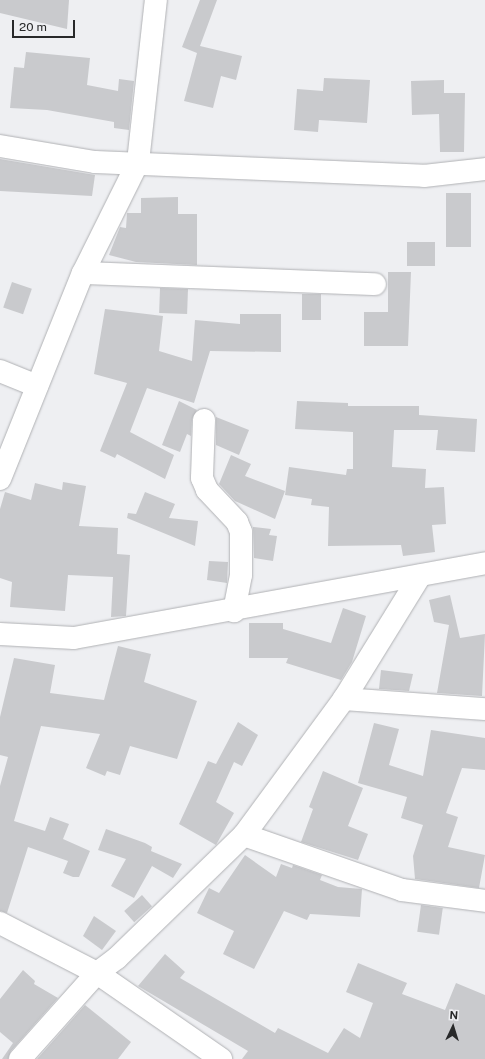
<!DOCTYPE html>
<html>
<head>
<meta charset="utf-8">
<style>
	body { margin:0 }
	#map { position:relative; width:485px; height:1059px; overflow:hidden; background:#eeeff2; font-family:"Public Sans",sans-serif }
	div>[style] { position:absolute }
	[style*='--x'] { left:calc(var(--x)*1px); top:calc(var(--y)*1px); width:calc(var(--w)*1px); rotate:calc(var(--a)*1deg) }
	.building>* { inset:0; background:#c9cacd; transform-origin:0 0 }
	.roads { filter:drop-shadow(0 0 1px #b0b1b4) drop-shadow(0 0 1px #b0b1b4) }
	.street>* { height:22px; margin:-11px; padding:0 11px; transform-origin:11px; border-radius:11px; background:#fff }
	.secondary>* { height:22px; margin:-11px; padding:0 11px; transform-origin:11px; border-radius:11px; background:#fff }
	span { translate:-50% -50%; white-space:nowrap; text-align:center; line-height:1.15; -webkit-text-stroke:3.5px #eeeff2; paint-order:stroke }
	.north { position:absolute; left:433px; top:1007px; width:40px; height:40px; -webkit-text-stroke:3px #eeeff2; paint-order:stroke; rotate:4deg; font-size:11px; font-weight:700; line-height:16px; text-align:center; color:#28292a }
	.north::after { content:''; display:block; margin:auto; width:14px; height:18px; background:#28292a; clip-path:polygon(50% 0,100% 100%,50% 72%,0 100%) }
	.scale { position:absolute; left:12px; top:20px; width:63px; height:18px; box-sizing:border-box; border:2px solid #28292a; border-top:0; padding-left:5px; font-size:12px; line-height:14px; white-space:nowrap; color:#28292a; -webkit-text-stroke:3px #eeeff2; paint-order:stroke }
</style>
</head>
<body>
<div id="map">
	<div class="building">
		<div style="clip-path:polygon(0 0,69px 0,67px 29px,0 13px)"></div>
		<div style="clip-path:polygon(200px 0,217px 0,200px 46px,242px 56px,236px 80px,221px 76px,213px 108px,184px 101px,197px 53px,182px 47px)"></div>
		<div style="clip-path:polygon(26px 52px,90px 58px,87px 85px,118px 91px,119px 79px,134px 81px,129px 130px,114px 128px,114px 122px,47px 110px,10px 108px,14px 67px,24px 68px)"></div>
		<div style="clip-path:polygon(324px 78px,370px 80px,367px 123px,319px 120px,318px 132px,294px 130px,297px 89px,323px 91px)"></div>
		<div style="clip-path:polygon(444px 80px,444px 93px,465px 93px,464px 152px,440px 152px,439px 114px,412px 115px,411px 81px)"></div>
		<div style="clip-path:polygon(0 159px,95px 175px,92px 196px,0 191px)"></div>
		<div style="left:446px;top:193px;width:25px;height:54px"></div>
		<div style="clip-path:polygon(178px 197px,178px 214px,197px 214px,197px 265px,136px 262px,109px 255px,120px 227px,126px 228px,127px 213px,141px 213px,141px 198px)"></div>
		<div style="left:407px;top:242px;width:28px;height:24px"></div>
		<div style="clip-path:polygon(388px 272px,411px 272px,408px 346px,364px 346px,364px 312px,388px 312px)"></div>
		<div style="left:12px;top:282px;width:21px;height:27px;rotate:19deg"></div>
		<div style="left:160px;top:288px;width:28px;height:25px;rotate:2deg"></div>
		<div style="left:302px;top:294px;width:19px;height:26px"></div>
		<div style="clip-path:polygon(105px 309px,163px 316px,159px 351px,192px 361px,195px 320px,240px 324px,240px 314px,281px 314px,281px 352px,210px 351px,194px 403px,147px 388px,130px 432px,174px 455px,165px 479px,117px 454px,115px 458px,100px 451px,127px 383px,94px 374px)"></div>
		<div style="clip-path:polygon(179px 401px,197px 410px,192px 419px,191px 436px,187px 434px,180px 452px,162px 445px)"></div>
		<div style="clip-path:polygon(297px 401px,348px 403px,348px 406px,419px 406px,419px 415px,477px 419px,475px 452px,436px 450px,438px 430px,394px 430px,392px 467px,426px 469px,425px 488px,444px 487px,446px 524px,432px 525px,435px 552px,403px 556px,401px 545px,328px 546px,329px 507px,311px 505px,312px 499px,285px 495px,289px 467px,346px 475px,347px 469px,353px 469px,353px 432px,295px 429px)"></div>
		<div style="clip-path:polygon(216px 417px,249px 430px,239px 455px,216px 445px)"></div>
		<div style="clip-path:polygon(231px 455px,251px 464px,245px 476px,285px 491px,275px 519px,235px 501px,219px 484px)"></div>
		<div style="clip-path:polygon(63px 482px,86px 486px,79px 526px,118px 528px,117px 554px,130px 555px,126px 616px,111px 617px,113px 577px,68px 575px,65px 611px,10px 607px,12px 582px,0 578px,0 509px,5px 492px,31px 500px,35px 483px,62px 490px)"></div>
		<div style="clip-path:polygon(145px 492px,175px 504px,169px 518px,198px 521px,195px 546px,127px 518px,128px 513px,136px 514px)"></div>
		<div style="clip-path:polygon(253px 527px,271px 529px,269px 535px,277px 536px,273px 561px,254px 558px)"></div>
		<div style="clip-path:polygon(209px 561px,228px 562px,227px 583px,207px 580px)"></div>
		<div style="clip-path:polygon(450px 595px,460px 638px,485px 634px,482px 696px,437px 693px,449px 625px,434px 622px,429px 600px)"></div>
		<div style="clip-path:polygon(343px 608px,366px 616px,352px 662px,341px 680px,286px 663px,288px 658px,249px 658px,249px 623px,283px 623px,283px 629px,331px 643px)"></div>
		<div style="clip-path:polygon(118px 646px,151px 654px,144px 682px,197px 701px,177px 759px,130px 746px,120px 775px,107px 771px,105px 776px,86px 768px,100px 734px,41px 726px,14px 821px,45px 831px,50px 817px,69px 824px,63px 839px,90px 851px,79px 877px,73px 877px,63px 873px,68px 861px,28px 847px,7px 913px,0 911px,0 786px,8px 757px,0 755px,0 717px,14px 658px,55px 665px,50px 693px,104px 700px)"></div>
		<div style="clip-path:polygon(381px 670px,413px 674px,409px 691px,379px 689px)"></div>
		<div style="clip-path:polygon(238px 722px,258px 735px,242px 766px,234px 762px,216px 802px,234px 813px,216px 845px,179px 824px,208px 761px,216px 764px)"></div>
		<div style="clip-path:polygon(374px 723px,399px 729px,389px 765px,423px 776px,431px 730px,485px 738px,485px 770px,462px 768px,446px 813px,458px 817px,448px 847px,485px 855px,479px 888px,415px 879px,413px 856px,423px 825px,401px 818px,407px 797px,358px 783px)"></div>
		<div style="clip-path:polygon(323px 771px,363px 788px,348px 826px,368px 834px,358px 860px,301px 842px,313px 809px,309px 807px)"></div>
		<div style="clip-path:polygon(106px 829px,145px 843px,152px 847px,151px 851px,182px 864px,173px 878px,152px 866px,134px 898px,111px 886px,126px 859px,98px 850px)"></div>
		<div style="clip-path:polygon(245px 855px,276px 877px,281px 864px,292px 868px,293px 865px,322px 875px,320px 880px,338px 887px,362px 889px,360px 917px,310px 914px,307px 920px,284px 911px,254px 969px,223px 954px,234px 931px,197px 913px,209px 888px,219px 893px)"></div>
		<div style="left:142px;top:895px;width:15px;height:24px;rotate:48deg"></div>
		<div style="left:421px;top:905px;width:22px;height:27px;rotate:8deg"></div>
		<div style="clip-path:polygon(94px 916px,116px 931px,102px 950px,83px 936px)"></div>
		<div style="clip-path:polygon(165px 954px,185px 972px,180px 978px,275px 1033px,278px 1028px,328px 1053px,344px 1028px,360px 1038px,373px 1003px,346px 992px,358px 963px,407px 983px,402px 994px,445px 1010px,456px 983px,485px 995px,485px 1059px,242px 1059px,248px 1051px,138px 986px)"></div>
		<div style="clip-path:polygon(23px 970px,35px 981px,34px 984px,58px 998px,11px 1051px,8px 1059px,2px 1059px,13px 1043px,0 1032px,0 999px)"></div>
		<div style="clip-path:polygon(85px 1005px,131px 1042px,118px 1059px,37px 1059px)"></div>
	</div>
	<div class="roads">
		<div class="street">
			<div style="--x:0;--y:146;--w:96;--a:9.6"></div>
			<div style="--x:95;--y:162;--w:329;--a:2.4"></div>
			<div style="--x:424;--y:176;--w:61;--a:-6.5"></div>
			<div style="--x:83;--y:273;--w:292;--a:2.2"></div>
			<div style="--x:0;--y:371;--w:40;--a:22"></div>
			<div style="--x:204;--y:420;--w:58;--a:92"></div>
			<div style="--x:202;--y:478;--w:13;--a:67"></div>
			<div style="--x:207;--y:490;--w:44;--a:46.8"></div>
			<div style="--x:237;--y:522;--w:11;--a:68"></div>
			<div style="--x:241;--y:532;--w:43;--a:90"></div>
			<div style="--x:241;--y:575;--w:37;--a:101"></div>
			<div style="--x:0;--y:479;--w:222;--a:-68.1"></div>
			<div style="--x:83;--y:273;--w:124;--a:-63.6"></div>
			<div style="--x:138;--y:162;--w:163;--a:-83.7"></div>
			<div style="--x:344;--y:699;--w:141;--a:4.1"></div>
			<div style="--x:244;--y:835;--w:167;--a:19.2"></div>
			<div style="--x:402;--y:890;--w:84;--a:7.5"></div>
			<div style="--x:0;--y:923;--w:109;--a:27.3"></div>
			<div style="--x:97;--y:973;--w:151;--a:34.7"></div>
			<div style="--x:20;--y:1059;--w:115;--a:-48.2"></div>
			<div style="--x:97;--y:973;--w:25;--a:-37"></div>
			<div style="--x:117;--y:958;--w:177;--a:-44.1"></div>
			<div style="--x:244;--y:835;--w:169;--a:-53.7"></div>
			<div style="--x:344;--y:699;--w:145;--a:-58.3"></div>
		</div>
		<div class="secondary">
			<div style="--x:0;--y:634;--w:74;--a:3.1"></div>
			<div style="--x:74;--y:638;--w:418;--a:-10.3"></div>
		</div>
	</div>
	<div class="north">N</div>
	<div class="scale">20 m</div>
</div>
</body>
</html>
